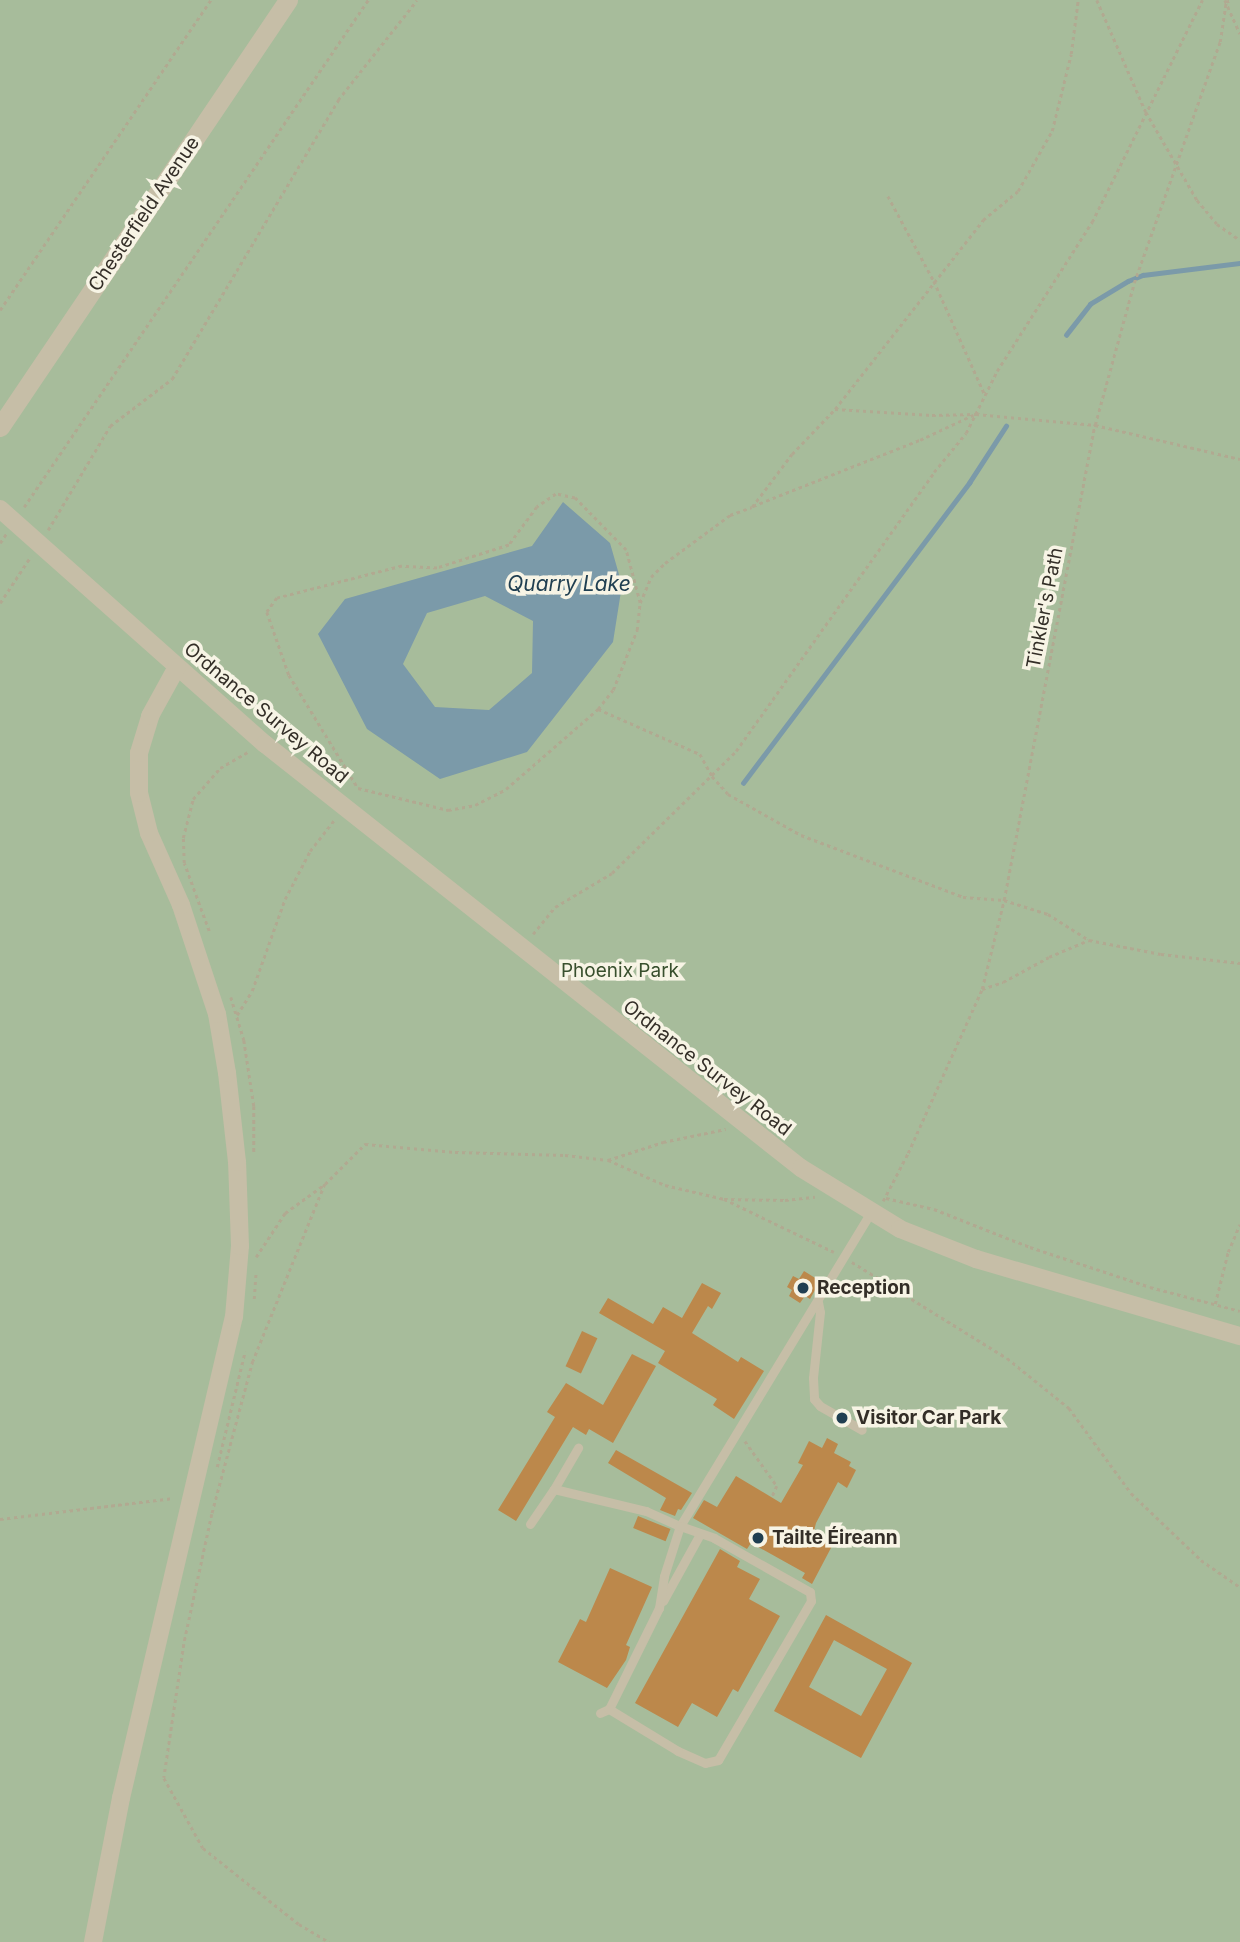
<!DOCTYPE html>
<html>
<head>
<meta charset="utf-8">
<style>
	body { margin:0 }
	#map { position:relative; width:1240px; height:1942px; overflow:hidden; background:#efebda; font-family:Inter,sans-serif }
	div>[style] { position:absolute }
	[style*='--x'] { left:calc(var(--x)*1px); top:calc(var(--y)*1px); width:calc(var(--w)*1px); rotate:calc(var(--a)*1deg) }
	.green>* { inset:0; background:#a7bc9b; transform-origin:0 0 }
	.water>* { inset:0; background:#7b9aa9 }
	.stream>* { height:4.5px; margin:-2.25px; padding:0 2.25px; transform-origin:2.25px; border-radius:2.25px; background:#7b9aa9 }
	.building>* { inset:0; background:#bc884b; transform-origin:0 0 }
	.path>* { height:2.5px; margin-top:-1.25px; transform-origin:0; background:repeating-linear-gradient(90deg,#b1a991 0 3.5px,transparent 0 7px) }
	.service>* { height:9px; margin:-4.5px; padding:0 4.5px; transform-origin:4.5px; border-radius:4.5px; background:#c6bea7 }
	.minor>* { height:18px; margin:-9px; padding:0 9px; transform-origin:9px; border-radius:9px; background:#c6bea7 }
	.tertiary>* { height:19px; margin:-9.5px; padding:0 9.5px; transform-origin:9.5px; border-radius:9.5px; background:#c6bea7 }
	.dots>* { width:19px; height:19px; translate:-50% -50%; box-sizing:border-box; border:4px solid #f7f4e5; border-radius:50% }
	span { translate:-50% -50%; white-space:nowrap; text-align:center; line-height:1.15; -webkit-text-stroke:7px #f7f4e5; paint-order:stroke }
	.street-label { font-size:19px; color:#332e27 }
	.park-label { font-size:19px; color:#384f2d }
	.poi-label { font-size:19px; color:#332e27; font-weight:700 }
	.left { translate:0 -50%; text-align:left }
	.water-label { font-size:21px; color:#203f51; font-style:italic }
</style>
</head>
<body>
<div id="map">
	<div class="green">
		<div style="left:0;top:0;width:1240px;height:1942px"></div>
	</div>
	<div class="water">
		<div style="clip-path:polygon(evenodd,563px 502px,610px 543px,622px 585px,613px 642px,527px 752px,440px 779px,367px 729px,318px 634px,345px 599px,532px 546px,563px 502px,485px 596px,533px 621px,532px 673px,489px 710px,435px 707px,403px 664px,427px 613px,485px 596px)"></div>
	</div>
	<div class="stream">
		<div style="--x:1066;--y:335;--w:39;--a:-52"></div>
		<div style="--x:1090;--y:304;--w:44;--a:-31.2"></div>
		<div style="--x:1128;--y:281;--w:16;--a:-22"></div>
		<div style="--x:1143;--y:275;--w:98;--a:-7.1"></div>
		<div style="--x:743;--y:783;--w:376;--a:-53"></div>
		<div style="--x:969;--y:483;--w:68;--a:-57"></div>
	</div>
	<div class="building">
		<div style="clip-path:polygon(804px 1271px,820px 1281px,810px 1299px,805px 1296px,800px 1303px,789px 1296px,792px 1290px,787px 1287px,793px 1276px,799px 1279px)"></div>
		<div style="clip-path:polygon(702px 1283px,721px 1293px,712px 1309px,708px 1306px,692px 1333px,738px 1362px,741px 1357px,764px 1371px,734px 1419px,713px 1405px,717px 1399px,658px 1363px,665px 1351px,599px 1313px,608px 1298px,653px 1324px,663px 1307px,682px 1318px)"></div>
		<div style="left:582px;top:1331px;width:17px;height:39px;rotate:25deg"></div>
		<div style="clip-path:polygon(632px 1354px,656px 1366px,613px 1443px,589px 1429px,586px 1435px,573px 1427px,516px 1521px,498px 1510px,555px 1417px,547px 1412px,566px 1383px,603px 1405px)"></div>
		<div style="clip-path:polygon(827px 1438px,838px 1444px,834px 1453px,851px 1462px,849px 1466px,856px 1470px,847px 1488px,838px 1482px,816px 1523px,814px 1531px,818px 1539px,832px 1546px,812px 1584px,802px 1578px,805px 1573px,751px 1543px,747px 1549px,693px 1518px,704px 1500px,717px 1507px,736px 1476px,781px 1503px,803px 1465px,798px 1463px,809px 1441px,822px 1448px)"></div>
		<div style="clip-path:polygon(616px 1450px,692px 1493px,681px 1510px,678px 1509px,675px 1516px,660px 1510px,666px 1498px,608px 1463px)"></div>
		<div style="left:638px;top:1516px;width:35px;height:13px;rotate:22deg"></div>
		<div style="clip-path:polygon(720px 1549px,740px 1561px,737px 1567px,760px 1579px,749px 1599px,780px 1616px,738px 1692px,733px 1689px,717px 1717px,692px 1703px,678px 1727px,635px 1703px)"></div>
		<div style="clip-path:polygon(610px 1568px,652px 1587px,626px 1645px,630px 1647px,626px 1660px,607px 1688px,558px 1662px,580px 1619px,586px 1622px)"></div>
		<div style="clip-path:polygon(evenodd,826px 1615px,912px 1663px,861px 1758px,774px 1711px,826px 1615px,834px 1640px,887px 1669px,861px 1716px,809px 1687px,834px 1640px)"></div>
	</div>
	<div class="path">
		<div style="--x:1097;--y:0;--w:122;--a:66.4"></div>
		<div style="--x:1146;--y:112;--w:102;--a:59.9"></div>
		<div style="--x:1197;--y:200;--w:31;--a:50"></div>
		<div style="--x:1217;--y:224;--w:28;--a:35"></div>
		<div style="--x:1225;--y:0;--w:37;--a:66"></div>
		<div style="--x:888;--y:196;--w:97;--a:61.6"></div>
		<div style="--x:934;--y:281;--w:125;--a:65.9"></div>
		<div style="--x:0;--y:310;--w:375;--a:-55.8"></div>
		<div style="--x:835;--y:409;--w:97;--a:3.5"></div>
		<div style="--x:932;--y:415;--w:44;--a:-1.3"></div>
		<div style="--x:976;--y:414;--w:120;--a:5.3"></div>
		<div style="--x:1095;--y:425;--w:149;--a:13.2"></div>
		<div style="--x:753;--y:506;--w:180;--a:-21.6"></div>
		<div style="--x:920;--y:440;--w:59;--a:-25.3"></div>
		<div style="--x:24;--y:507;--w:613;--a:-55.84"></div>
		<div style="--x:48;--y:530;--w:121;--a:-59.2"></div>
		<div style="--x:110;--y:426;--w:78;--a:-37.2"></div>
		<div style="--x:172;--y:379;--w:325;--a:-59.2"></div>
		<div style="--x:338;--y:100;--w:127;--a:-51.7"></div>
		<div style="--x:0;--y:543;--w:11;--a:-56"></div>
		<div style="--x:0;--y:603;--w:56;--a:-56.6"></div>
		<div style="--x:640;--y:603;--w:28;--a:-67"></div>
		<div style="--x:651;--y:577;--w:20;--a:-45"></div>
		<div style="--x:665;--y:563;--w:81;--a:-36.4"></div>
		<div style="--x:730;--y:515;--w:23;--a:-20"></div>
		<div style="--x:752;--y:507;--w:66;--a:-53"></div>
		<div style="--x:792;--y:454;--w:62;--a:-46.3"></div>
		<div style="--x:835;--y:409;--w:240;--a:-51.9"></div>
		<div style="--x:983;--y:220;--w:45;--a:-39.6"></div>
		<div style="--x:1018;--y:191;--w:69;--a:-60.5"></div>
		<div style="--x:1052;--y:131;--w:79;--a:-76.1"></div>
		<div style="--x:1071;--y:54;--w:54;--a:-82.6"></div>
		<div style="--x:598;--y:709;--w:24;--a:-52"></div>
		<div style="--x:613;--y:690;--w:65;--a:-68.2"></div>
		<div style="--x:637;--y:630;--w:27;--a:-84"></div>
		<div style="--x:640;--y:603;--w:55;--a:-104.8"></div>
		<div style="--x:626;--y:550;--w:73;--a:-134.4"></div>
		<div style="--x:575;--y:498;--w:19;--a:-168"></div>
		<div style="--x:556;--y:494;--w:23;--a:146"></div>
		<div style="--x:537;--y:507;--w:47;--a:126.4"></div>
		<div style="--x:509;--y:545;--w:76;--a:162.3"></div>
		<div style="--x:437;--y:568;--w:35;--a:-177"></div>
		<div style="--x:402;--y:566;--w:129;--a:165.6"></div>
		<div style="--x:277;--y:598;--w:17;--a:126"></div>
		<div style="--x:267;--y:612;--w:67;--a:70.8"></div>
		<div style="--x:289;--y:675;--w:132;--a:58.6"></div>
		<div style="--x:358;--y:788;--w:93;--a:13.7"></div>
		<div style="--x:448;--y:810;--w:27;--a:-10"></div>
		<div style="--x:475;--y:805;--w:35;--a:-27"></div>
		<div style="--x:506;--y:789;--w:122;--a:-41"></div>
		<div style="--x:598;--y:709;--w:111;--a:23.8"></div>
		<div style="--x:700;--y:754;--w:25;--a:61"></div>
		<div style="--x:712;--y:776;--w:24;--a:48"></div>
		<div style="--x:728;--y:794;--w:84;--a:29.3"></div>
		<div style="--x:801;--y:835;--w:173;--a:20.9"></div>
		<div style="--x:963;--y:897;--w:41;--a:4.2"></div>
		<div style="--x:1004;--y:900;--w:46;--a:17.7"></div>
		<div style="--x:1048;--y:914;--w:49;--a:32.4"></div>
		<div style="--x:1089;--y:940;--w:73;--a:11"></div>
		<div style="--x:1161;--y:954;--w:80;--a:6.5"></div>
		<div style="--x:209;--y:931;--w:72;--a:-110.2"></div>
		<div style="--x:184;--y:863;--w:25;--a:-92"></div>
		<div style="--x:183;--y:838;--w:40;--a:-75.6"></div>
		<div style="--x:193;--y:799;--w:41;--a:-48.9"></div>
		<div style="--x:220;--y:768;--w:34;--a:-30"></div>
		<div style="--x:533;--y:934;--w:35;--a:-51"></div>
		<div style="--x:555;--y:907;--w:66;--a:-30.8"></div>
		<div style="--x:612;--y:873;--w:174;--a:-44.5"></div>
		<div style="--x:736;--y:751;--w:342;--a:-54.6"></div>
		<div style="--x:934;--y:472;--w:50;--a:-50.6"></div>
		<div style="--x:966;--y:433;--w:69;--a:-63.4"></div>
		<div style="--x:997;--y:371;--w:177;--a:-57.5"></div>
		<div style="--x:1092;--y:222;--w:248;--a:-63.6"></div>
		<div style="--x:982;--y:989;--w:22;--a:-18"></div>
		<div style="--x:1003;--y:982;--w:52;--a:-28.5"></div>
		<div style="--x:1049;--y:957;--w:43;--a:-23"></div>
		<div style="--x:231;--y:997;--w:45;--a:73.2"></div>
		<div style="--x:244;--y:1040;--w:67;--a:81.4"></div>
		<div style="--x:254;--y:1106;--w:46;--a:90"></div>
		<div style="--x:237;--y:1015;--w:28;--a:-58"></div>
		<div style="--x:252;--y:991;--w:98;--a:-70.3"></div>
		<div style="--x:285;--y:899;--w:54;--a:-62.5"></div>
		<div style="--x:310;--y:851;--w:41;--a:-52"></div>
		<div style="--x:608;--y:1160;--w:58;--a:-18.1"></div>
		<div style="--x:663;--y:1142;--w:64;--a:-11.7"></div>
		<div style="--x:325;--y:1184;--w:191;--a:112.1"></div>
		<div style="--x:253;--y:1361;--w:158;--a:105"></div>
		<div style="--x:212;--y:1514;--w:133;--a:102.2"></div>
		<div style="--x:184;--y:1644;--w:135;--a:98.5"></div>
		<div style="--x:164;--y:1778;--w:80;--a:60.9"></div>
		<div style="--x:203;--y:1848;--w:122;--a:38.4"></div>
		<div style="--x:299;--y:1924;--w:35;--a:31"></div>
		<div style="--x:886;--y:1198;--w:49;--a:12.9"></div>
		<div style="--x:934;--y:1209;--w:103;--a:21.6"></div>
		<div style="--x:1030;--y:1247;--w:126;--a:18.4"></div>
		<div style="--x:1150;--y:1287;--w:93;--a:14.9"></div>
		<div style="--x:724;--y:1199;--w:122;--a:25.7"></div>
		<div style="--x:883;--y:1201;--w:54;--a:-62.5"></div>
		<div style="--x:908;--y:1153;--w:180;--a:-65.7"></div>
		<div style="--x:982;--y:989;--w:92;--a:-76.1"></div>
		<div style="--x:1004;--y:900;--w:484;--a:-79.2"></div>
		<div style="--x:1095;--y:425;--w:147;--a:-74.6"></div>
		<div style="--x:1134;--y:283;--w:256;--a:-70.4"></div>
		<div style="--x:1220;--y:42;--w:40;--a:-81.5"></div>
		<div style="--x:1226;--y:2;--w:5;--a:-22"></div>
		<div style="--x:256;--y:1257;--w:53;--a:-56.6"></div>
		<div style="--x:285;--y:1213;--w:49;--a:-35.9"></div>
		<div style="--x:325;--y:1184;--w:57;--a:-45"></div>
		<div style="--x:365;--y:1144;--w:90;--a:5.1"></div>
		<div style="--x:455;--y:1152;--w:110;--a:1.6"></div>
		<div style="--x:565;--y:1155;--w:43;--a:6.6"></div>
		<div style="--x:608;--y:1160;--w:62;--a:23.7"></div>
		<div style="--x:665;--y:1185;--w:61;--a:13.3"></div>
		<div style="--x:724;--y:1199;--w:61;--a:0.9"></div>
		<div style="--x:785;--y:1200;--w:30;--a:-6"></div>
		<div style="--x:852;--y:1262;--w:182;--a:31.8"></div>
		<div style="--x:1007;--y:1358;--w:80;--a:38.9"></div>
		<div style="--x:1069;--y:1408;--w:105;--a:53.9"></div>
		<div style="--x:1131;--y:1493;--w:97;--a:43.7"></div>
		<div style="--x:1201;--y:1560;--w:47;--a:34.7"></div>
		<div style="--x:254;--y:1299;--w:28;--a:-86"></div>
		<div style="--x:1215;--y:1304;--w:54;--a:-76"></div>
		<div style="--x:1228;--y:1252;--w:30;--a:-67"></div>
		<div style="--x:745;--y:1441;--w:55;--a:54.6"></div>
		<div style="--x:777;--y:1486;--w:12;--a:114"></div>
		<div style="--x:217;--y:1467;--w:119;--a:-76.4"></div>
		<div style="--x:0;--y:1519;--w:175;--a:-6.9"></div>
	</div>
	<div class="service">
		<div style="--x:818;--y:1302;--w:10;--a:79"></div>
		<div style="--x:820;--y:1312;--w:66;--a:96.1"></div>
		<div style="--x:813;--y:1378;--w:21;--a:87"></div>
		<div style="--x:814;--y:1399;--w:9;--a:49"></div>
		<div style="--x:820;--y:1406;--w:48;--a:29.7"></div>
		<div style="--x:554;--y:1489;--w:48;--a:-59.7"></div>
		<div style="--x:530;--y:1524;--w:42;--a:-55.6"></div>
		<div style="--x:554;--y:1489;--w:95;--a:13.4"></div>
		<div style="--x:646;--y:1511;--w:37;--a:24"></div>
		<div style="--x:680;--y:1526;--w:366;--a:-58.7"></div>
		<div style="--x:663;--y:1601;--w:77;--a:-61.1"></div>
		<div style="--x:600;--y:1713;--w:10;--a:-24"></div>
		<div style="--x:609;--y:1709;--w:113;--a:-63.7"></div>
		<div style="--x:659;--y:1608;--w:32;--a:-81"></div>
		<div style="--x:664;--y:1576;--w:52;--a:-72.3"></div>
		<div style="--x:680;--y:1526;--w:36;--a:19"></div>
		<div style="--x:714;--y:1538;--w:110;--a:29.4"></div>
		<div style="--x:810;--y:1592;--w:9;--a:84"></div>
		<div style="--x:811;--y:1601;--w:184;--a:120.3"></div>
		<div style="--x:718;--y:1760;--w:13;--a:167"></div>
		<div style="--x:705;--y:1763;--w:30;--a:-156"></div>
		<div style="--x:678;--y:1751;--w:81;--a:-148.7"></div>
	</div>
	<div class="minor">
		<div style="--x:0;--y:509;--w:354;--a:41.6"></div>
		<div style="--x:265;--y:744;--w:683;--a:38.35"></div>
		<div style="--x:801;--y:1168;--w:116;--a:31.6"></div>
		<div style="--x:900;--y:1229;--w:82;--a:21.5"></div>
		<div style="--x:976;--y:1259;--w:275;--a:16.3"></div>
		<div style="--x:93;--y:1942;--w:147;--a:-79"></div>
		<div style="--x:121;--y:1798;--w:494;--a:-76.8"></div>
		<div style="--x:234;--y:1317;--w:71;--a:-85.2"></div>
		<div style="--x:240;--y:1246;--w:84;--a:-92"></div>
		<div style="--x:237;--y:1162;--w:90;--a:-96.4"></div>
		<div style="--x:227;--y:1073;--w:60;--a:-99.6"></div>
		<div style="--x:217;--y:1014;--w:115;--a:-108.3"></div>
		<div style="--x:181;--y:905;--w:79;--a:-114"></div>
		<div style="--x:149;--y:833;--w:41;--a:-104"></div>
		<div style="--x:139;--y:793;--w:40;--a:-90"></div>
		<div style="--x:139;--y:753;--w:39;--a:-73"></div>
		<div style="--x:150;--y:716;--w:56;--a:-61.1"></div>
	</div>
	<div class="tertiary">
		<div style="--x:0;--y:427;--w:515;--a:-56"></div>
	</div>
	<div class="dots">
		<div style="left:803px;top:1288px;background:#203f51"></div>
		<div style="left:842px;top:1418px;background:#203f51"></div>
		<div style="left:758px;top:1538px;background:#203f51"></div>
	</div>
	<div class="street-label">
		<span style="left:144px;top:214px;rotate:-56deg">Chesterfield Avenue</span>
		<span style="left:1045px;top:608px;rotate:-79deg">Tinkler's Path</span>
		<span style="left:266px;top:713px;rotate:40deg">Ordnance Survey Road</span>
		<span style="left:707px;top:1068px;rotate:38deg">Ordnance Survey Road</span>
	</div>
	<div class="park-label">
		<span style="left:620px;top:971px">Phoenix Park</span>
	</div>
	<div class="poi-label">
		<span class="left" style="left:817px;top:1288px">Reception</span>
		<span class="left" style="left:856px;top:1418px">Visitor Car Park</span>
		<span class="left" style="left:772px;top:1538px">Tailte Éireann</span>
	</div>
	<div class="water-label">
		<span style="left:569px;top:584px">Quarry Lake</span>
	</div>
</div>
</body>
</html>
